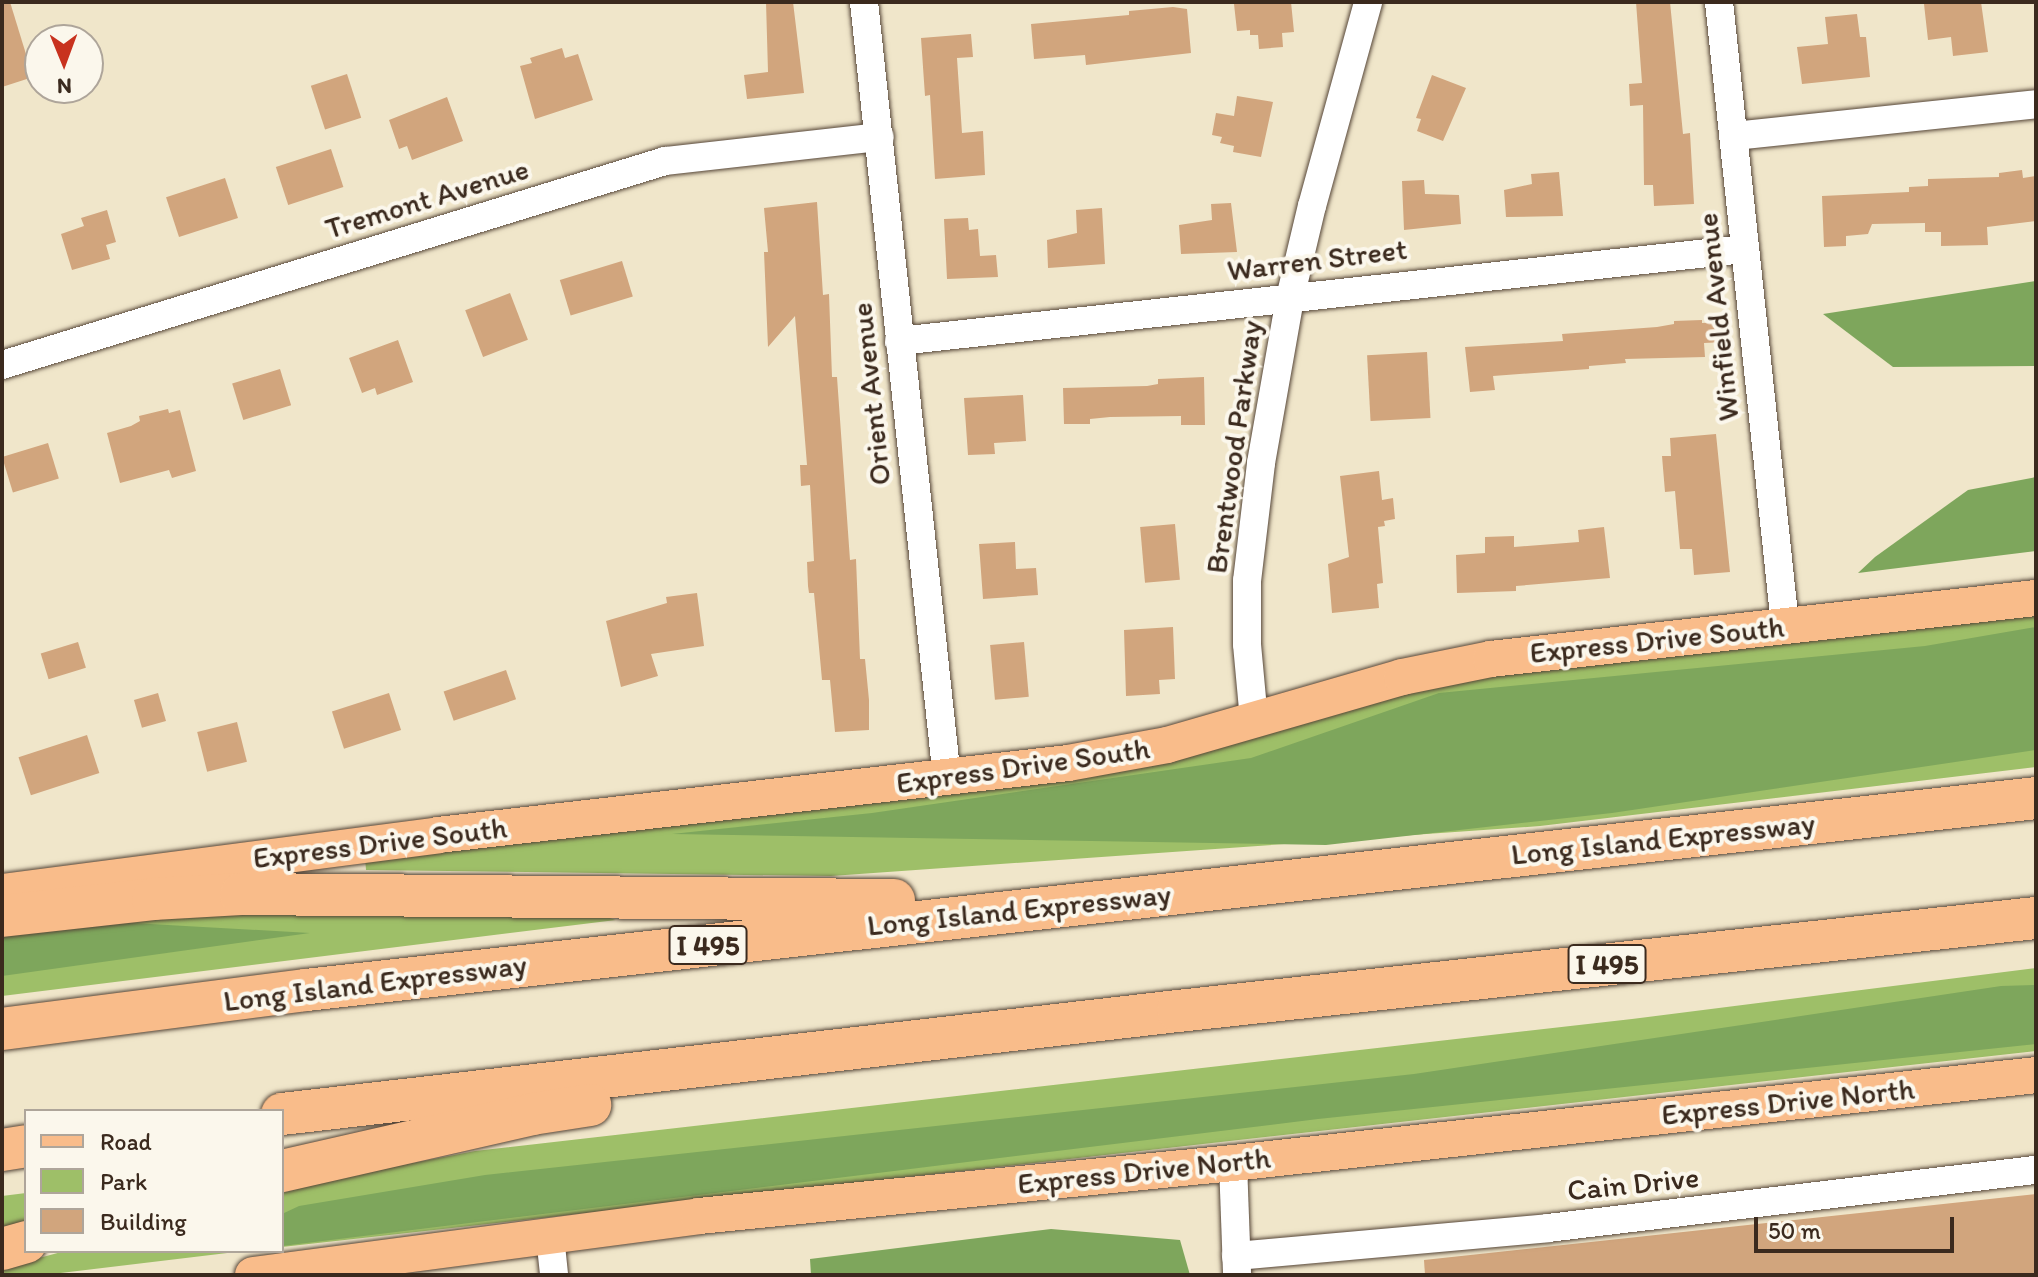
<!DOCTYPE html>
<html>
<head>
<meta charset="utf-8">
<style>
	body { margin:0 }
	#map { position:relative; width:2038px; height:1277px; overflow:hidden; background:#f0e6ca; font-family:Itim,sans-serif }
	div>[style] { position:absolute }
	[style*='--x'] { left:calc(var(--x)*1px); top:calc(var(--y)*1px); width:calc(var(--w)*1px); rotate:calc(var(--a)*1deg) }
	.green>* { inset:0; background:#9ebf68 }
	.forest>* { inset:0; background:#7ea65c }
	.building>* { inset:0; background:#d1a57d; transform-origin:0 0 }
	.roads { filter:drop-shadow(0 0 2px #564638) drop-shadow(0 0 2px #564638) }
	.minor>* { height:28px; margin:-14px; padding:0 14px; transform-origin:14px; border-radius:14px; background:#fff }
	.major>* { height:36px; margin:-18px; padding:0 18px; transform-origin:18px; border-radius:18px; background:#f9bc8a }
	.highway>* { height:42px; margin:-21px; padding:0 21px; transform-origin:21px; border-radius:21px; background:#f9bc8a }
	span { translate:-50% -50%; white-space:nowrap; text-align:center; line-height:1.15; -webkit-text-stroke:8px #fbf7ec; paint-order:stroke }
	.shield-label span { padding:2px 6px; background:#fbf7ec; border:2px solid; border-radius:6px; -webkit-text-stroke-width:0 }
	.shield-label { font-size:28px; color:#3b2a1e; font-weight:700 }
	.street-label { font-size:30px; color:#3b2a1e }
	.frame { position:absolute; inset:0; border:4px solid #3b2a1e; pointer-events:none }
	.legend { position:absolute; left:24px; top:1109px; width:260px; height:144px; box-sizing:border-box; background:#fbf7ec; border:2px solid #aea59a; margin:0; padding:10px 14px; list-style:none; font-size:24px; color:#3b2a1e }
	.legend li { display:flex; align-items:center; gap:16px; height:40px }
	.legend b { width:40px; border:2px solid #aea59a }
	.north { position:absolute; left:24px; top:24px; width:80px; height:80px; box-sizing:border-box; background:#fbf7ec; border:2px solid #aea59a; border-radius:50%; rotate:179deg; font-size:22px; font-weight:700; line-height:32px; text-align:center; color:#3b2a1e }
	.north::after { content:''; display:block; margin:auto; width:28px; height:36px; background:#c8321e; clip-path:polygon(50% 0,100% 100%,50% 72%,0 100%) }
	.scale { position:absolute; left:1754px; top:1217px; width:200px; height:36px; box-sizing:border-box; border:4px solid #3b2a1e; border-top:0; padding-left:10px; font-size:24px; line-height:28px; white-space:nowrap; color:#3b2a1e; -webkit-text-stroke:6px #fbf7ec; paint-order:stroke }
</style>
</head>
<body>
<div id="map">
	<div class="green">
		<div style="clip-path:polygon(2036px 610px,2036px 767px,1540px 826px,831px 876px,366px 870px,365px 857px,1096px 771px,1381px 693px,1490px 673px)"></div>
		<div style="clip-path:polygon(157px 908px,584px 910px,616px 920px,2px 996px,2px 925px)"></div>
		<div style="clip-path:polygon(2036px 968px,2036px 1051px,282px 1247px,282px 1193px,350px 1175px,475px 1151px,1632px 1019px)"></div>
		<div style="clip-path:polygon(26px 1193px,26px 1229px,2px 1236px,2px 1196px)"></div>
		<div style="clip-path:polygon(65px 1251px,244px 1251px,44px 1275px,2px 1275px,2px 1268px)"></div>
	</div>
	<div class="forest">
		<div style="clip-path:polygon(2036px 281px,2036px 366px,1893px 367px,1823px 314px)"></div>
		<div style="clip-path:polygon(2036px 477px,2036px 551px,1858px 573px,1875px 557px,1968px 490px)"></div>
		<div style="clip-path:polygon(2036px 627px,2036px 750px,1612px 813px,1326px 845px,672px 834px,872px 813px,1251px 758px,1439px 693px,1925px 646px)"></div>
		<div style="clip-path:polygon(97px 921px,310px 933px,2px 976px,2px 932px)"></div>
		<div style="clip-path:polygon(2036px 985px,2036px 1044px,1318px 1119px,282px 1246px,282px 1214px,299px 1206px,485px 1175px,1414px 1074px,2001px 986px)"></div>
		<div style="clip-path:polygon(1051px 1229px,1180px 1240px,1190px 1275px,811px 1275px,810px 1259px)"></div>
	</div>
	<div class="building">
		<div style="clip-path:polygon(2px 2px,10px 2px,33px 77px,2px 87px)"></div>
		<div style="clip-path:polygon(766px 2px,793px 2px,804px 93px,747px 99px,744px 75px,768px 72px)"></div>
		<div style="clip-path:polygon(1291px 2px,1294px 32px,1282px 33px,1283px 47px,1259px 49px,1258px 35px,1250px 35px,1250px 30px,1237px 31px,1234px 4px)"></div>
		<div style="clip-path:polygon(1636px 2px,1670px 2px,1683px 134px,1690px 133px,1694px 204px,1654px 206px,1653px 185px,1644px 185px,1643px 105px,1630px 106px,1629px 84px,1642px 83px)"></div>
		<div style="clip-path:polygon(1937px 2px,1981px 2px,1988px 52px,1953px 56px,1951px 37px,1928px 40px,1924px 4px)"></div>
		<div style="clip-path:polygon(1173px 7px,1187px 9px,1191px 53px,1086px 65px,1085px 55px,1034px 59px,1031px 24px,1129px 15px,1129px 11px)"></div>
		<div style="clip-path:polygon(1857px 14px,1860px 37px,1866px 37px,1870px 77px,1802px 84px,1797px 47px,1828px 44px,1825px 17px)"></div>
		<div style="clip-path:polygon(971px 34px,973px 57px,957px 58px,962px 133px,983px 131px,985px 175px,935px 179px,930px 95px,925px 96px,921px 38px)"></div>
		<div style="clip-path:polygon(562px 48px,565px 58px,578px 54px,593px 100px,535px 119px,520px 66px,532px 63px,530px 58px)"></div>
		<div style="left:347px;top:74px;width:46px;height:38px;rotate:72deg"></div>
		<div style="clip-path:polygon(1432px 75px,1466px 88px,1443px 141px,1417px 131px,1421px 119px,1416px 118px)"></div>
		<div style="clip-path:polygon(1237px 96px,1273px 102px,1261px 157px,1233px 152px,1234px 146px,1220px 143px,1222px 137px,1212px 135px,1216px 113px,1234px 116px)"></div>
		<div style="clip-path:polygon(447px 97px,463px 141px,412px 160px,407px 146px,399px 149px,389px 120px)"></div>
		<div style="left:331px;top:149px;width:40px;height:58px;rotate:72deg"></div>
		<div style="clip-path:polygon(2022px 170px,2023px 178px,2036px 176px,2036px 221px,1987px 227px,1988px 245px,1941px 246px,1941px 232px,1925px 232px,1925px 223px,1872px 224px,1868px 234px,1846px 236px,1846px 246px,1824px 247px,1822px 196px,1909px 192px,1909px 187px,1928px 186px,1928px 179px,1999px 177px,1999px 173px)"></div>
		<div style="clip-path:polygon(1559px 172px,1563px 216px,1506px 217px,1504px 190px,1532px 184px,1531px 174px)"></div>
		<div style="left:225px;top:178px;width:42px;height:62px;rotate:72deg"></div>
		<div style="clip-path:polygon(1424px 180px,1425px 194px,1459px 195px,1461px 224px,1404px 230px,1402px 181px)"></div>
		<div style="clip-path:polygon(817px 202px,823px 295px,829px 294px,832px 377px,837px 377px,850px 560px,856px 559px,860px 659px,865px 659px,869px 700px,869px 730px,835px 732px,830px 680px,822px 680px,814px 593px,809px 593px,808px 586px,807px 562px,814px 561px,810px 485px,801px 486px,800px 465px,807px 465px,795px 316px,768px 347px,764px 252px,768px 252px,764px 208px)"></div>
		<div style="clip-path:polygon(1231px 203px,1237px 252px,1181px 254px,1179px 225px,1212px 220px,1211px 204px)"></div>
		<div style="clip-path:polygon(1102px 208px,1105px 264px,1048px 268px,1047px 240px,1077px 233px,1076px 210px)"></div>
		<div style="clip-path:polygon(107px 210px,116px 242px,106px 245px,110px 259px,72px 270px,61px 234px,84px 226px,81px 218px)"></div>
		<div style="clip-path:polygon(968px 218px,969px 230px,978px 229px,980px 256px,996px 255px,998px 277px,947px 279px,944px 219px)"></div>
		<div style="left:622px;top:261px;width:37px;height:65px;rotate:73deg"></div>
		<div style="left:510px;top:293px;width:50px;height:48px;rotate:69deg"></div>
		<div style="clip-path:polygon(1702px 320px,1702px 323px,1723px 322px,1724px 342px,1704px 343px,1705px 357px,1625px 359px,1626px 363px,1589px 366px,1589px 369px,1493px 376px,1495px 390px,1470px 392px,1465px 347px,1563px 341px,1562px 334px,1657px 327px,1674px 324px,1674px 321px)"></div>
		<div style="clip-path:polygon(398px 340px,413px 382px,377px 395px,375px 388px,362px 393px,349px 358px)"></div>
		<div style="left:1427px;top:352px;width:66px;height:60px;rotate:87deg"></div>
		<div style="left:280px;top:369px;width:38px;height:50px;rotate:73deg"></div>
		<div style="clip-path:polygon(1204px 377px,1205px 425px,1181px 425px,1181px 416px,1110px 417px,1090px 419px,1090px 424px,1064px 424px,1063px 388px,1147px 386px,1158px 384px,1158px 379px)"></div>
		<div style="clip-path:polygon(1023px 395px,1026px 441px,994px 443px,995px 454px,968px 455px,964px 398px)"></div>
		<div style="clip-path:polygon(168px 409px,169px 413px,180px 410px,196px 471px,172px 478px,169px 470px,120px 483px,107px 433px,131px 426px,140px 421px,139px 416px)"></div>
		<div style="clip-path:polygon(1716px 434px,1730px 572px,1694px 575px,1692px 549px,1680px 549px,1675px 491px,1665px 492px,1662px 456px,1671px 456px,1670px 438px)"></div>
		<div style="left:48px;top:443px;width:37px;height:48px;rotate:73deg"></div>
		<div style="clip-path:polygon(1379px 471px,1382px 500px,1393px 498px,1395px 519px,1384px 521px,1385px 526px,1378px 527px,1383px 583px,1377px 584px,1379px 608px,1332px 613px,1328px 564px,1349px 557px,1340px 476px)"></div>
		<div style="left:1175px;top:524px;width:56px;height:35px;rotate:85deg"></div>
		<div style="clip-path:polygon(1604px 527px,1610px 578px,1516px 586px,1516px 591px,1457px 593px,1456px 555px,1485px 553px,1485px 537px,1514px 536px,1514px 547px,1579px 542px,1578px 530px)"></div>
		<div style="clip-path:polygon(1015px 542px,1016px 569px,1036px 568px,1038px 595px,983px 599px,979px 544px)"></div>
		<div style="clip-path:polygon(697px 593px,704px 646px,651px 654px,658px 676px,621px 687px,606px 621px,667px 603px,666px 597px)"></div>
		<div style="clip-path:polygon(1173px 627px,1175px 679px,1159px 680px,1160px 694px,1126px 696px,1124px 630px)"></div>
		<div style="left:78px;top:642px;width:27px;height:39px;rotate:73deg"></div>
		<div style="left:1024px;top:642px;width:55px;height:34px;rotate:85deg"></div>
		<div style="left:506px;top:670px;width:31px;height:66px;rotate:71deg"></div>
		<div style="left:158px;top:693px;width:29px;height:25px;rotate:74deg"></div>
		<div style="left:389px;top:693px;width:39px;height:60px;rotate:72deg"></div>
		<div style="left:237px;top:722px;width:41px;height:41px;rotate:76deg"></div>
		<div style="left:87px;top:735px;width:40px;height:72px;rotate:72deg"></div>
		<div style="clip-path:polygon(2036px 1194px,2036px 1275px,1425px 1275px,1424px 1260px)"></div>
	</div>
	<div class="roads">
		<div class="minor">
			<div style="--x:864;--y:2;--w:781;--a:83.9"></div>
			<div style="--x:1719;--y:2;--w:626;--a:83.95"></div>
			<div style="--x:1734;--y:136;--w:304;--a:-6"></div>
			<div style="--x:899;--y:341;--w:850;--a:-6.21"></div>
			<div style="--x:2;--y:365;--w:694;--a:-17.1"></div>
			<div style="--x:665;--y:161;--w:216;--a:-6.4"></div>
			<div style="--x:1254;--y:720;--w:76;--a:-95.3"></div>
			<div style="--x:1247;--y:644;--w:63;--a:-90"></div>
			<div style="--x:1247;--y:581;--w:119;--a:-83.2"></div>
			<div style="--x:1261;--y:463;--w:168;--a:-80"></div>
			<div style="--x:1290;--y:298;--w:95;--a:-76.6"></div>
			<div style="--x:1312;--y:206;--w:212;--a:-74.6"></div>
			<div style="--x:1233;--y:1163;--w:111;--a:87.9"></div>
			<div style="--x:550;--y:1236;--w:39;--a:84"></div>
			<div style="--x:1236;--y:1256;--w:313;--a:-5.1"></div>
			<div style="--x:1548;--y:1228;--w:491;--a:-6.8"></div>
		</div>
		<div class="major">
			<div style="--x:2;--y:892;--w:440;--a:-7.4"></div>
			<div style="--x:438;--y:835;--w:634;--a:-6.52"></div>
			<div style="--x:1068;--y:763;--w:101;--a:-10.3"></div>
			<div style="--x:1167;--y:745;--w:245;--a:-16.1"></div>
			<div style="--x:1402;--y:677;--w:91;--a:-11.4"></div>
			<div style="--x:1491;--y:659;--w:548;--a:-6.39"></div>
			<div style="--x:253;--y:1275;--w:450;--a:-7.5"></div>
			<div style="--x:699;--y:1216;--w:537;--a:-5.67"></div>
			<div style="--x:1233;--y:1163;--w:808;--a:-6.25"></div>
		</div>
		<div class="highway">
			<div style="--x:2;--y:916;--w:152;--a:-6.4"></div>
			<div style="--x:153;--y:899;--w:88;--a:-3.3"></div>
			<div style="--x:241;--y:894;--w:653;--a:0.53"></div>
			<div style="--x:2;--y:1029;--w:306;--a:-7.3"></div>
			<div style="--x:306;--y:990;--w:1741;--a:-6.33"></div>
			<div style="--x:282;--y:1114;--w:902;--a:-6.56"></div>
			<div style="--x:1178;--y:1011;--w:863;--a:-6.19"></div>
			<div style="--x:2;--y:1150;--w:24;--a:-9"></div>
			<div style="--x:282;--y:1171;--w:256;--a:-12.8"></div>
			<div style="--x:532;--y:1114;--w:59;--a:-8.8"></div>
			<div style="--x:2;--y:1249;--w:25;--a:-16"></div>
		</div>
	</div>
	<div class="shield-label">
		<span style="left:708px;top:945px">I 495</span>
		<span style="left:1607px;top:964px">I 495</span>
	</div>
	<div class="street-label">
		<span style="left:427px;top:199px;rotate:-17deg">Tremont Avenue</span>
		<span style="left:1317px;top:260px;rotate:-7deg">Warren Street</span>
		<span style="left:1718px;top:317px;rotate:-96deg">Winfield Avenue</span>
		<span style="left:871px;top:394px;rotate:-96deg">Orient Avenue</span>
		<span style="left:1234px;top:447px;rotate:-82deg">Brentwood Parkway</span>
		<span style="left:1657px;top:640px;rotate:-6deg">Express Drive South</span>
		<span style="left:1023px;top:766px;rotate:-8deg">Express Drive South</span>
		<span style="left:1663px;top:839px;rotate:-6deg">Long Island Expressway</span>
		<span style="left:380px;top:843px;rotate:-7deg">Express Drive South</span>
		<span style="left:1019px;top:910px;rotate:-6deg">Long Island Expressway</span>
		<span style="left:375px;top:983px;rotate:-7deg">Long Island Expressway</span>
		<span style="left:1788px;top:1102px;rotate:-6deg">Express Drive North</span>
		<span style="left:1144px;top:1171px;rotate:-6deg">Express Drive North</span>
		<span style="left:1633px;top:1184px;rotate:-6deg">Cain Drive</span>
	</div>
	<div class="frame"></div>
	<ul class="legend">
	<li><b style="height:10px;background:#f9bc8a"></b>Road</li>
	<li><b style="height:22px;background:#9ebf68"></b>Park</li>
	<li><b style="height:22px;background:#d1a57d"></b>Building</li>
	</ul>
	<div class="north">N</div>
	<div class="scale">50 m</div>
</div>
</body>
</html>
